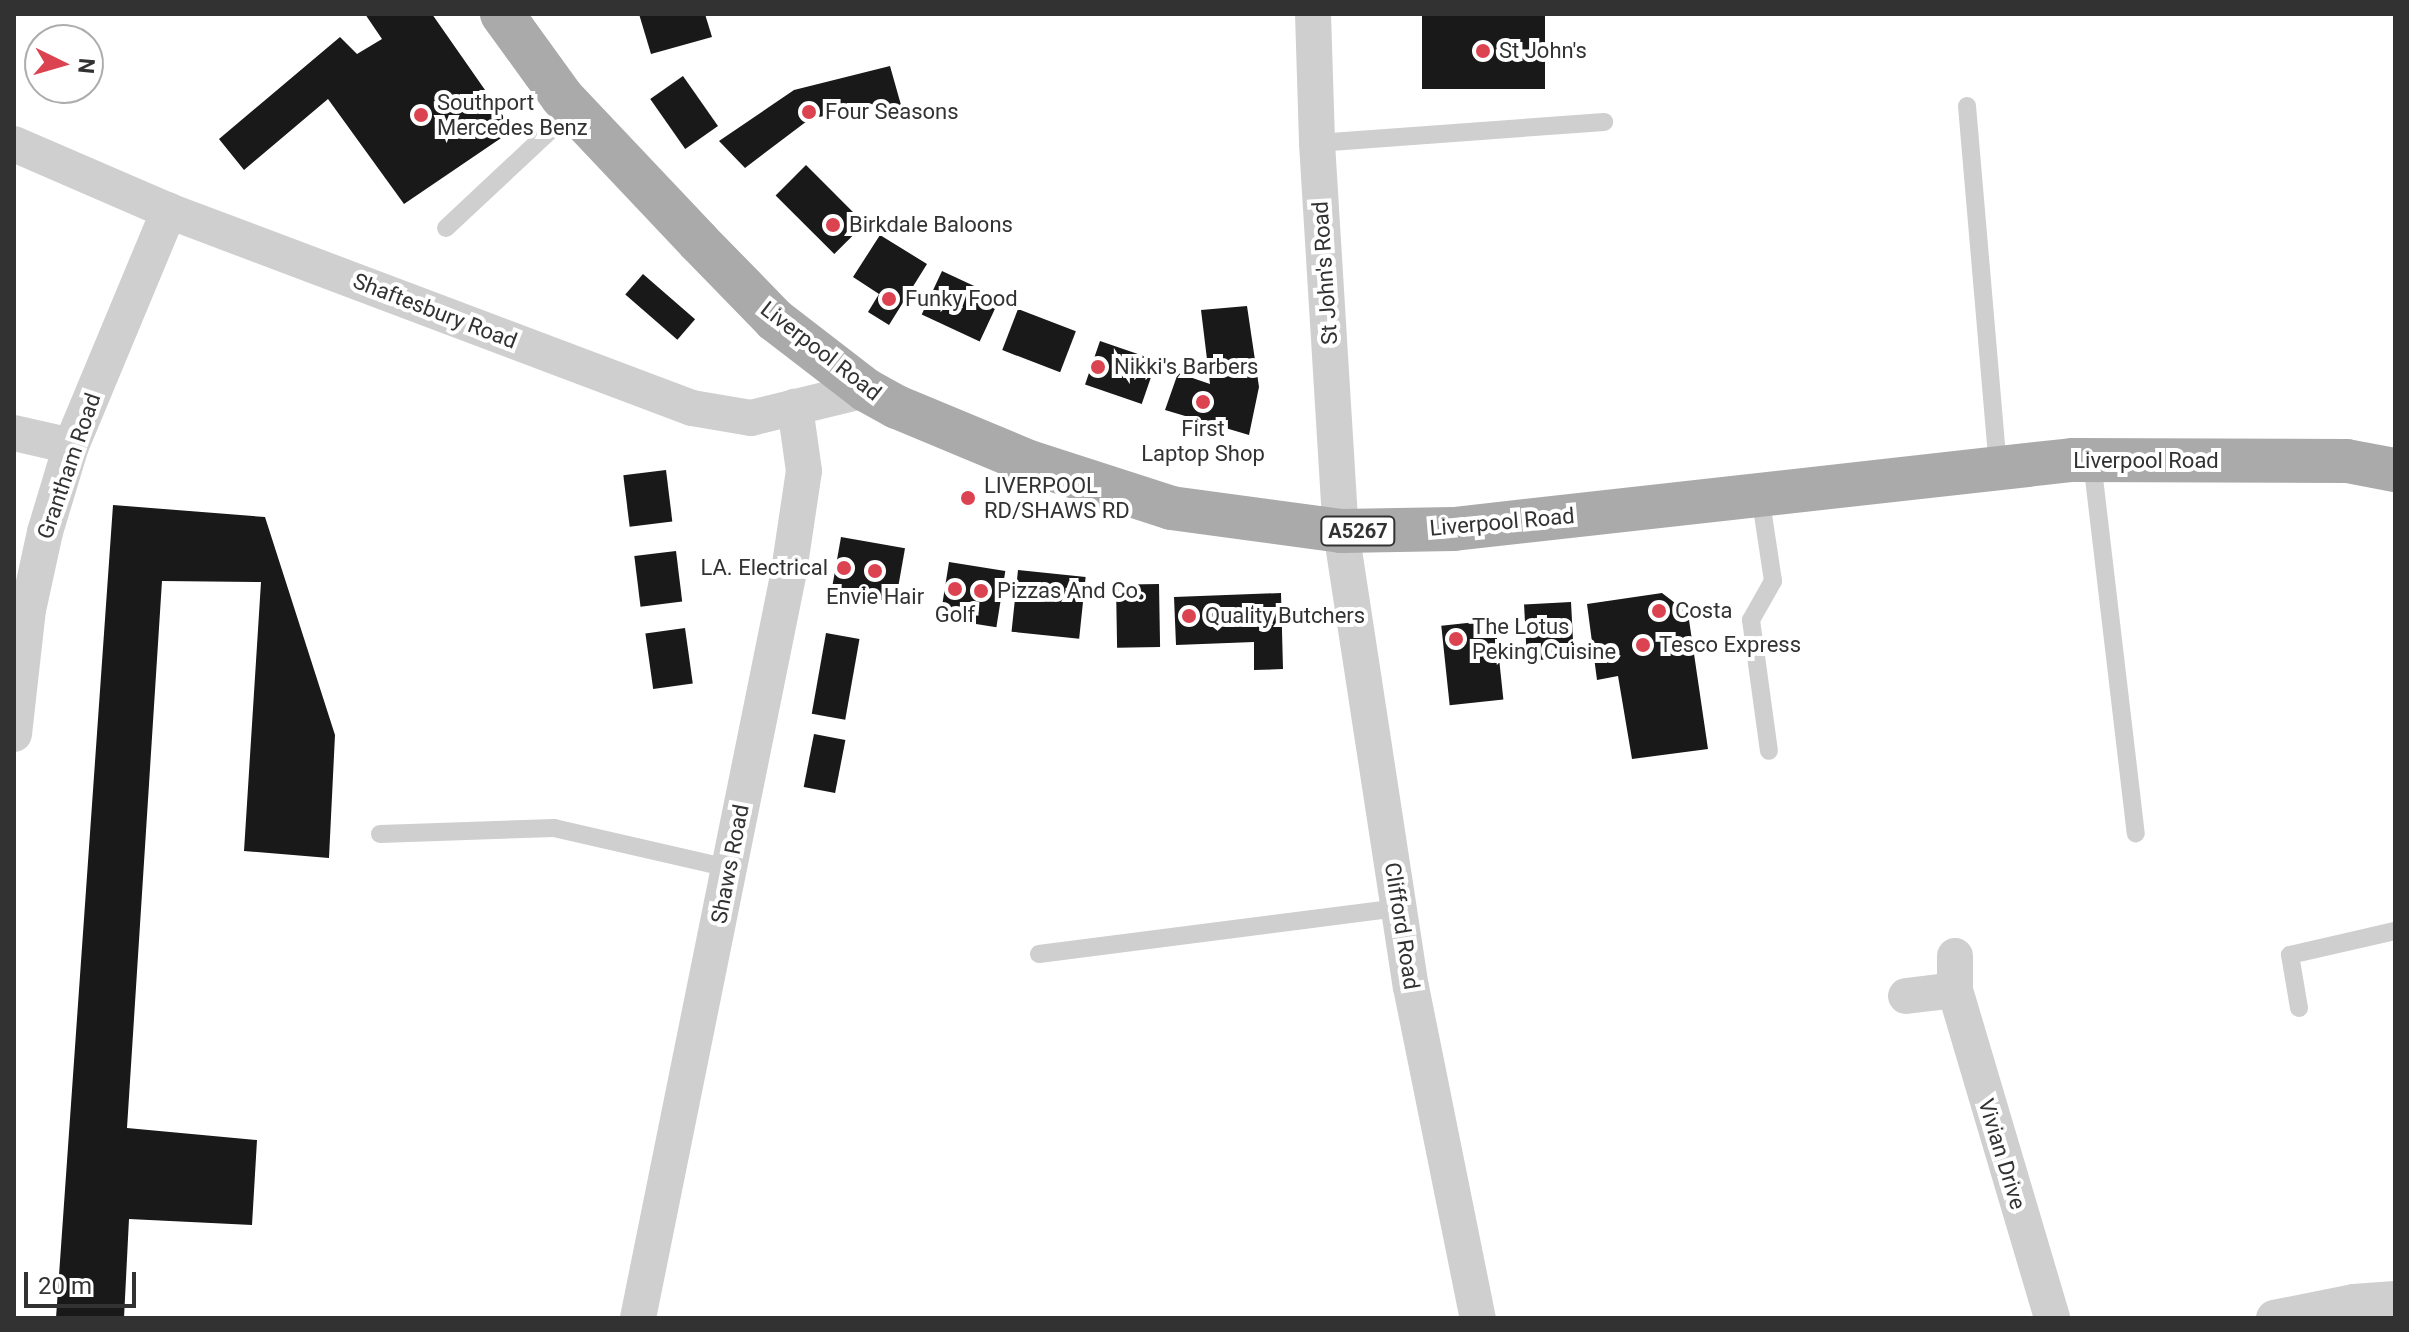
<!DOCTYPE html>
<html>
<head>
<meta charset="utf-8">
<style>
	body { margin:0 }
	#map { position:relative; width:2409px; height:1332px; overflow:hidden; background:#fff; font-family:Roboto,sans-serif }
	div>[style] { position:absolute }
	[style*='--x'] { left:calc(var(--x)*1px); top:calc(var(--y)*1px); width:calc(var(--w)*1px); rotate:calc(var(--a)*1deg) }
	.building>* { inset:0; background:#191919; transform-origin:0 0 }
	.service>* { height:18px; margin:-9px; padding:0 9px; transform-origin:9px; border-radius:9px; background:#cfcfcf }
	.minor>* { height:36px; margin:-18px; padding:0 18px; transform-origin:18px; border-radius:18px; background:#cfcfcf }
	.primary>* { height:44px; margin:-22px; padding:0 22px; transform-origin:22px; border-radius:22px; background:#aaa }
	.dots>* { width:22px; height:22px; translate:-50% -50%; box-sizing:border-box; border:4px solid #fff; border-radius:50% }
	span { translate:-50% -50%; white-space:nowrap; text-align:center; line-height:1.15; -webkit-text-stroke:8px #fff; paint-order:stroke }
	.shield-label span { padding:2px 6px; background:#fff; border:2px solid; border-radius:6px; -webkit-text-stroke-width:0 }
	.shield-label { font-size:20px; color:#323232; font-weight:700 }
	.poi-label { font-size:22px; color:#323232 }
	.left { translate:0 -50%; text-align:left }
	.right { translate:-100% -50%; text-align:right }
	.street-label { font-size:22px; color:#323232 }
	.frame { position:absolute; inset:0; border:16px solid #323232; pointer-events:none }
	.north { position:absolute; left:24px; top:24px; width:80px; height:80px; box-sizing:border-box; background:#fff; border:2px solid #adadad; border-radius:50%; rotate:95deg; font-size:22px; font-weight:700; line-height:32px; text-align:center; color:#323232 }
	.north::after { content:''; display:block; margin:auto; width:28px; height:36px; background:#db4351; clip-path:polygon(50% 0,100% 100%,50% 72%,0 100%) }
	.scale { position:absolute; left:24px; top:1272px; width:112px; height:36px; box-sizing:border-box; border:4px solid #323232; border-top:0; padding-left:10px; font-size:24px; line-height:28px; white-space:nowrap; color:#323232; -webkit-text-stroke:6px #fff; paint-order:stroke }
</style>
</head>
<body>
<div id="map">
	<div class="building">
		<div style="clip-path:polygon(365px 14px,432px 14px,513px 130px,404px 204px,328px 99px,244px 170px,219px 139px,340px 37px,357px 54px,382px 39px)"></div>
		<div style="clip-path:polygon(639px 14px,705px 14px,712px 37px,651px 54px)"></div>
		<div style="left:1422px;top:14px;width:123px;height:75px"></div>
		<div style="clip-path:polygon(890px 66px,901px 105px,811px 118px,745px 168px,719px 141px,794px 90px)"></div>
		<div style="left:683px;top:76px;width:61px;height:40px;rotate:55deg"></div>
		<div style="left:806px;top:165px;width:83px;height:43px;rotate:45deg"></div>
		<div style="clip-path:polygon(880px 235px,927px 264px,889px 325px,868px 312px,879px 294px,853px 277px)"></div>
		<div style="left:942px;top:271px;width:64px;height:48px;rotate:25deg"></div>
		<div style="left:643px;top:274px;width:69px;height:27px;rotate:41deg"></div>
		<div style="clip-path:polygon(1247px 306px,1259px 387px,1249px 435px,1165px 410px,1178px 373px,1210px 384px,1201px 310px)"></div>
		<div style="left:1018px;top:309px;width:62px;height:44px;rotate:21deg"></div>
		<div style="left:1100px;top:341px;width:60px;height:46px;rotate:19deg"></div>
		<div style="left:666px;top:470px;width:52px;height:43px;rotate:83deg"></div>
		<div style="clip-path:polygon(113px 505px,265px 517px,335px 735px,329px 858px,244px 851px,261px 582px,162px 581px,127px 1128px,257px 1140px,252px 1225px,129px 1219px,124px 1318px,56px 1318px)"></div>
		<div style="left:841px;top:537px;width:65px;height:55px;rotate:10deg"></div>
		<div style="left:676px;top:551px;width:51px;height:42px;rotate:83deg"></div>
		<div style="left:949px;top:562px;width:57px;height:57px;rotate:9deg"></div>
		<div style="left:1018px;top:570px;width:68px;height:62px;rotate:6deg"></div>
		<div style="left:1159px;top:584px;width:63px;height:43px;rotate:89deg"></div>
		<div style="clip-path:polygon(1281px 593px,1283px 669px,1254px 670px,1254px 642px,1176px 645px,1174px 597px)"></div>
		<div style="clip-path:polygon(1662px 593px,1688px 613px,1708px 749px,1632px 759px,1618px 676px,1597px 680px,1587px 604px)"></div>
		<div style="left:1571px;top:602px;width:56px;height:47px;rotate:87deg"></div>
		<div style="left:1495px;top:620px;width:80px;height:54px;rotate:84deg"></div>
		<div style="left:685px;top:628px;width:56px;height:40px;rotate:82deg"></div>
		<div style="left:826px;top:633px;width:34px;height:82px;rotate:10deg"></div>
		<div style="left:814px;top:734px;width:32px;height:54px;rotate:11deg"></div>
	</div>
	<div class="service">
		<div style="--x:1967;--y:106;--w:364;--a:85.1"></div>
		<div style="--x:1317;--y:143;--w:288;--a:-4.2"></div>
		<div style="--x:446;--y:228;--w:174;--a:-43.1"></div>
		<div style="--x:2092;--y:461;--w:375;--a:83.3"></div>
		<div style="--x:1760;--y:495;--w:87;--a:81.4"></div>
		<div style="--x:1773;--y:581;--w:45;--a:119.4"></div>
		<div style="--x:1751;--y:620;--w:132;--a:82.2"></div>
		<div style="--x:380;--y:834;--w:174;--a:-2"></div>
		<div style="--x:554;--y:828;--w:180;--a:12.9"></div>
		<div style="--x:1039;--y:954;--w:363;--a:-7.3"></div>
		<div style="--x:2299;--y:1008;--w:54;--a:-99.6"></div>
		<div style="--x:2290;--y:955;--w:108;--a:-12.9"></div>
	</div>
	<div class="minor">
		<div style="--x:1313;--y:14;--w:129;--a:88.2"></div>
		<div style="--x:1317;--y:143;--w:389;--a:86.5"></div>
		<div style="--x:1341;--y:531;--w:461;--a:81.3"></div>
		<div style="--x:1411;--y:987;--w:338;--a:78.6"></div>
		<div style="--x:14;--y:144;--w:169;--a:23.4"></div>
		<div style="--x:169;--y:211;--w:559;--a:20.64"></div>
		<div style="--x:692;--y:408;--w:60;--a:9.6"></div>
		<div style="--x:751;--y:418;--w:118;--a:-13.7"></div>
		<div style="--x:14;--y:433;--w:58;--a:12.8"></div>
		<div style="--x:14;--y:734;--w:125;--a:-83.6"></div>
		<div style="--x:28;--y:610;--w:80;--a:-77.7"></div>
		<div style="--x:45;--y:532;--w:90;--a:-73.2"></div>
		<div style="--x:71;--y:446;--w:255;--a:-67.4"></div>
		<div style="--x:1955;--y:956;--w:34;--a:90"></div>
		<div style="--x:1955;--y:990;--w:342;--a:73.5"></div>
		<div style="--x:1906;--y:996;--w:49;--a:-7"></div>
		<div style="--x:638;--y:1318;--w:762;--a:-78.57"></div>
		<div style="--x:789;--y:571;--w:101;--a:-81.5"></div>
		<div style="--x:804;--y:471;--w:65;--a:-98"></div>
		<div style="--x:2274;--y:1318;--w:82;--a:-11.3"></div>
		<div style="--x:2354;--y:1302;--w:41;--a:-4.2"></div>
	</div>
	<div class="primary">
		<div style="--x:502;--y:14;--w:102;--a:54.1"></div>
		<div style="--x:562;--y:97;--w:199;--a:46.6"></div>
		<div style="--x:699;--y:242;--w:109;--a:45.7"></div>
		<div style="--x:775;--y:320;--w:115;--a:37.6"></div>
		<div style="--x:866;--y:390;--w:35;--a:29"></div>
		<div style="--x:897;--y:407;--w:143;--a:22.6"></div>
		<div style="--x:1029;--y:462;--w:149;--a:17.9"></div>
		<div style="--x:1171;--y:508;--w:172;--a:7.7"></div>
		<div style="--x:1341;--y:531;--w:113;--a:-1"></div>
		<div style="--x:1454;--y:529;--w:622;--a:-6.37"></div>
		<div style="--x:2072;--y:460;--w:275;--a:0.2"></div>
		<div style="--x:2347;--y:461;--w:49;--a:10.6"></div>
	</div>
	<div class="dots">
		<div style="left:1483px;top:51px;background:#db4351"></div>
		<div style="left:809px;top:112px;background:#db4351"></div>
		<div style="left:421px;top:115px;background:#db4351"></div>
		<div style="left:833px;top:225px;background:#db4351"></div>
		<div style="left:889px;top:299px;background:#db4351"></div>
		<div style="left:1098px;top:367px;background:#db4351"></div>
		<div style="left:1203px;top:402px;background:#db4351"></div>
		<div style="left:968px;top:498px;background:#db4351"></div>
		<div style="left:844px;top:568px;background:#db4351"></div>
		<div style="left:875px;top:571px;background:#db4351"></div>
		<div style="left:955px;top:589px;background:#db4351"></div>
		<div style="left:981px;top:591px;background:#db4351"></div>
		<div style="left:1659px;top:611px;background:#db4351"></div>
		<div style="left:1189px;top:616px;background:#db4351"></div>
		<div style="left:1456px;top:639px;background:#db4351"></div>
		<div style="left:1643px;top:645px;background:#db4351"></div>
	</div>
	<div class="shield-label">
		<span style="left:1358px;top:531px">A5267</span>
	</div>
	<div class="poi-label">
		<span class="left" style="left:1499px;top:51px">St John's</span>
		<span class="left" style="left:437px;top:115px">Southport<br>Mercedes Benz</span>
		<span class="left" style="left:825px;top:112px">Four Seasons</span>
		<span class="left" style="left:849px;top:225px">Birkdale Baloons</span>
		<span class="left" style="left:905px;top:299px">Funky Food</span>
		<span class="left" style="left:1114px;top:367px">Nikki's Barbers</span>
		<span style="left:1203px;top:441px">First<br>Laptop Shop</span>
		<span class="left" style="left:984px;top:498px">LIVERPOOL<br>RD/SHAWS RD</span>
		<span class="right" style="left:828px;top:568px">LA. Electrical</span>
		<span class="left" style="left:997px;top:591px">Pizzas And Co.</span>
		<span style="left:875px;top:597px">Envie Hair</span>
		<span class="left" style="left:1675px;top:611px">Costa</span>
		<span style="left:955px;top:615px">Golf</span>
		<span class="left" style="left:1205px;top:616px">Quality Butchers</span>
		<span class="left" style="left:1472px;top:639px">The Lotus<br>Peking Cuisine</span>
		<span class="left" style="left:1659px;top:645px">Tesco Express</span>
	</div>
	<div class="street-label">
		<span style="left:1325px;top:273px;rotate:-94deg">St John's Road</span>
		<span style="left:435px;top:311px;rotate:21deg">Shaftesbury Road</span>
		<span style="left:821px;top:351px;rotate:38deg">Liverpool Road</span>
		<span style="left:2146px;top:461px">Liverpool Road</span>
		<span style="left:69px;top:466px;rotate:-71deg">Grantham Road</span>
		<span style="left:1502px;top:522px;rotate:-5deg">Liverpool Road</span>
		<span style="left:730px;top:864px;rotate:-79deg">Shaws Road</span>
		<span style="left:1402px;top:926px;rotate:81deg">Clifford Road</span>
		<span style="left:2002px;top:1154px;rotate:73deg">Vivian Drive</span>
	</div>
	<div class="frame"></div>
	<div class="north">N</div>
	<div class="scale">20 m</div>
</div>
</body>
</html>
